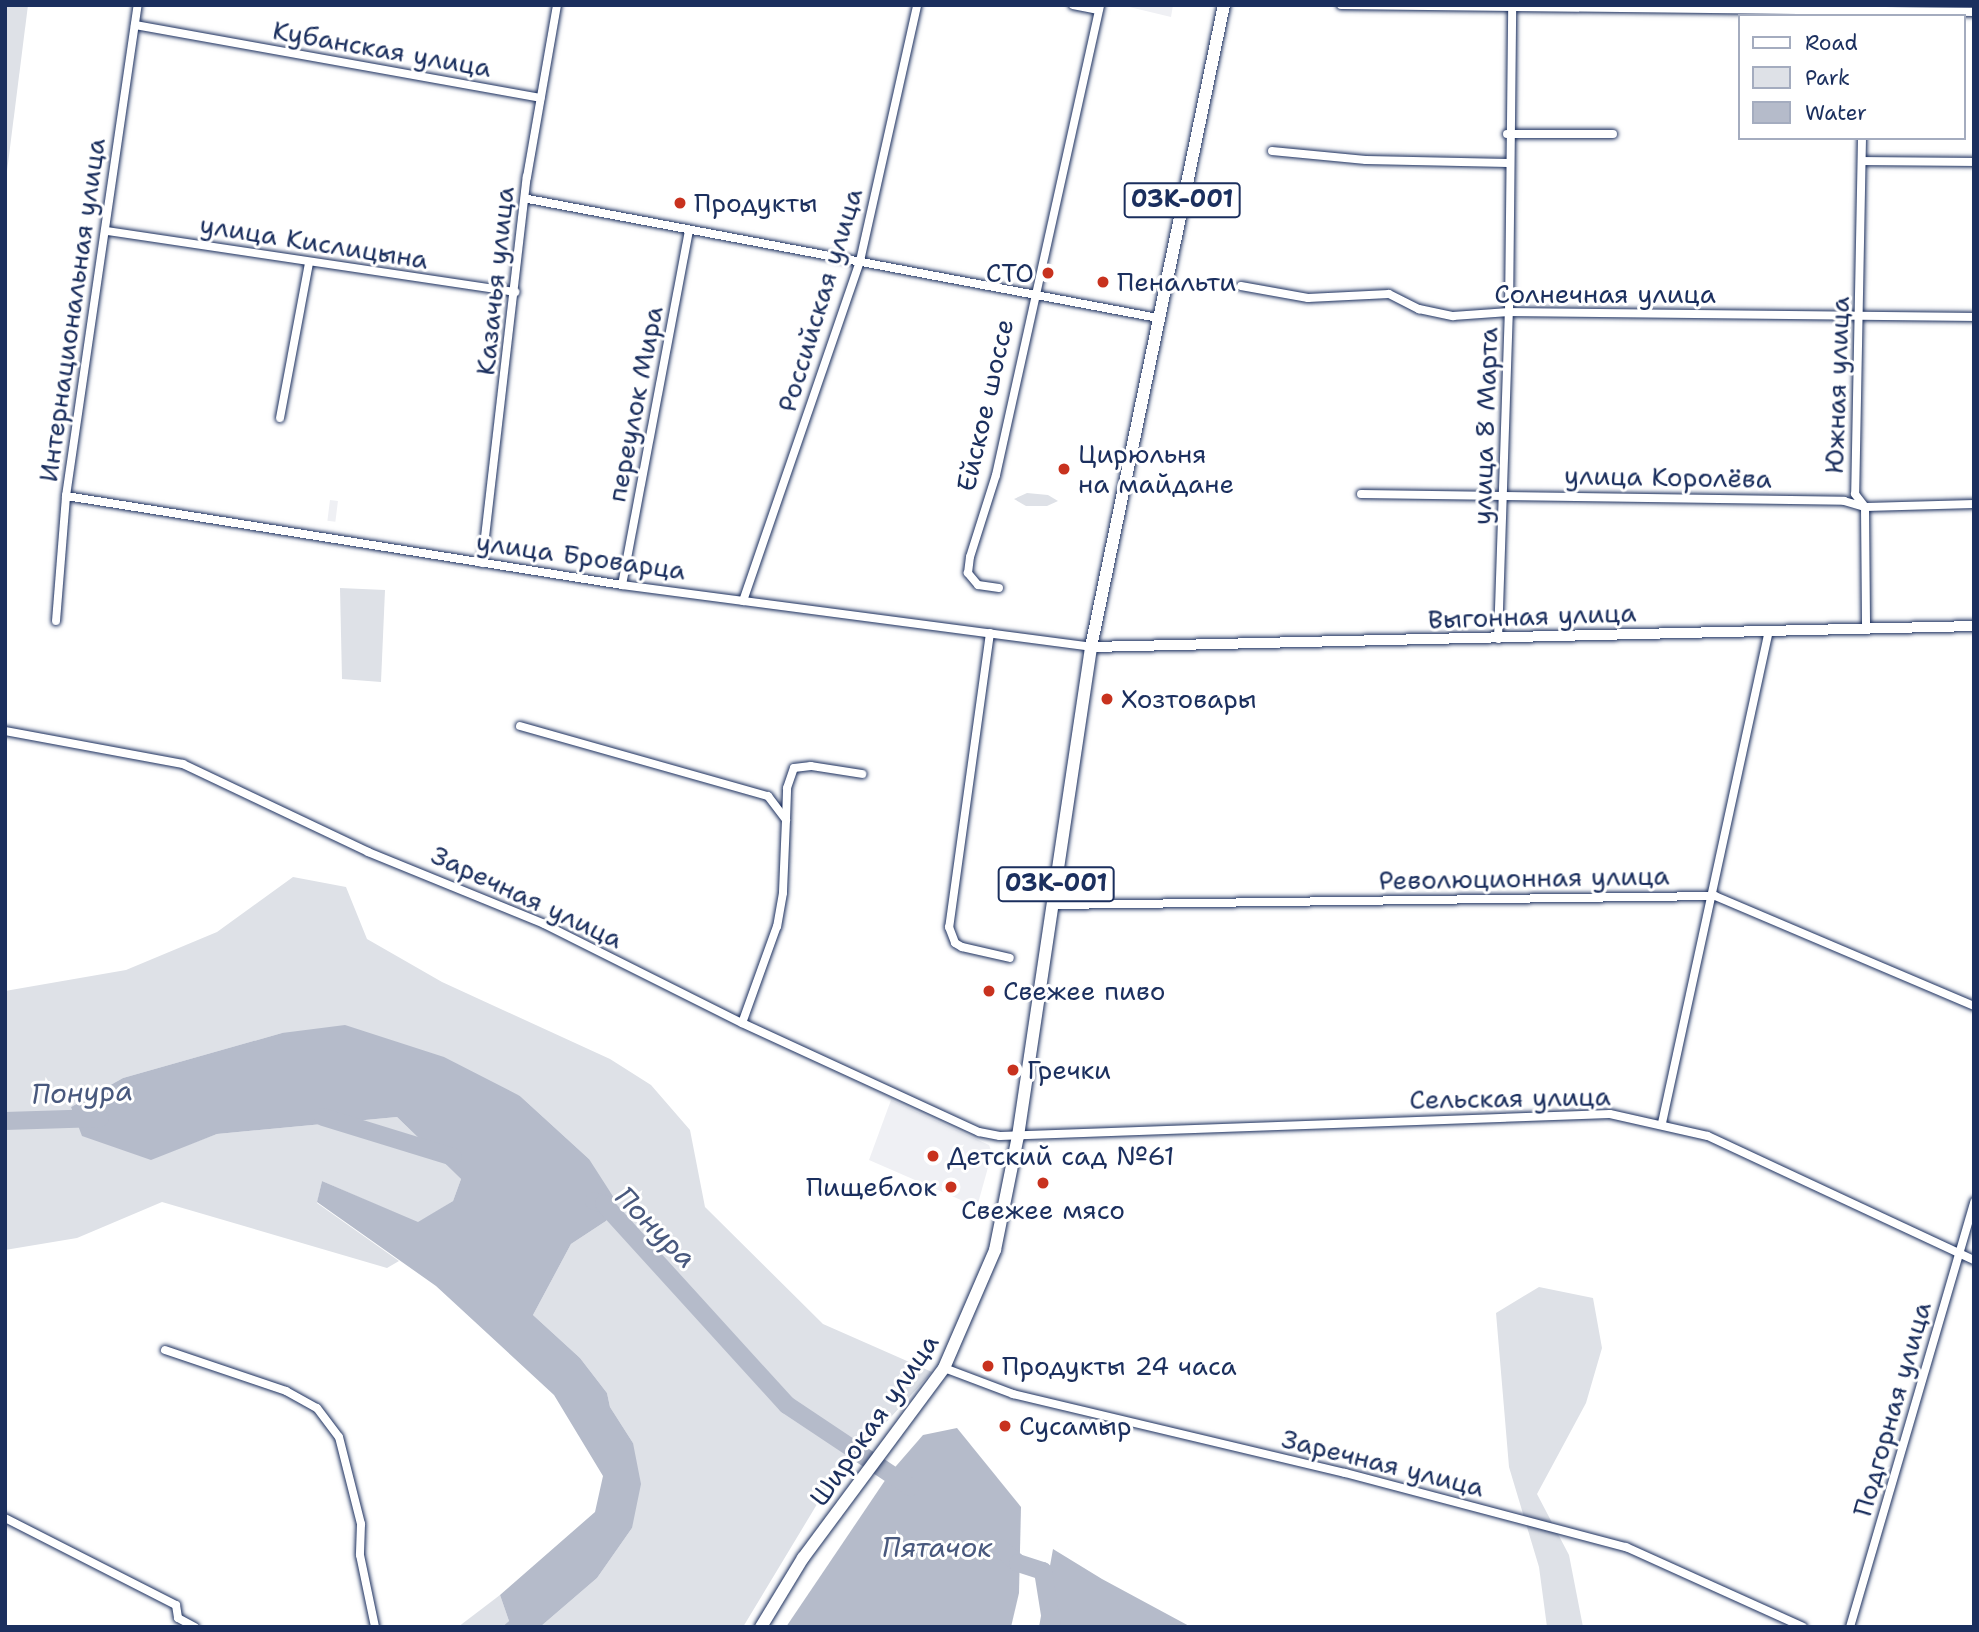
<!DOCTYPE html>
<html>
<head>
<meta charset="utf-8">
<style>
	body { margin:0 }
	#map { position:relative; width:1979px; height:1632px; overflow:hidden; background:#fff; font-family:"Shantell Sans",sans-serif }
	div>[style] { position:absolute }
	[style*='--x'] { left:calc(var(--x)*1px); top:calc(var(--y)*1px); width:calc(var(--w)*1px); rotate:calc(var(--a)*1deg) }
	.built>* { inset:0; background:#eff0f4; transform-origin:0 0 }
	.green>* { inset:0; background:#dee1e7 }
	.water>* { inset:0; background:#b5bbca }
	.river>* { height:18px; margin:-9px; padding:0 9px; transform-origin:9px; border-radius:9px; background:#b5bbca }
	.roads { filter:drop-shadow(0 0 2px #1b2f5e) drop-shadow(0 0 2px #1b2f5e) }
	.minor>* { height:8px; margin:-4px; padding:0 4px; transform-origin:4px; border-radius:4px; background:#fff }
	.tertiary>* { height:10px; margin:-5px; padding:0 5px; transform-origin:5px; border-radius:5px; background:#fff }
	.primary>* { height:12px; margin:-6px; padding:0 6px; transform-origin:6px; border-radius:6px; background:#fff }
	.dots>* { width:19px; height:19px; translate:-50% -50%; box-sizing:border-box; border:4px solid #fff; border-radius:50% }
	span { translate:-50% -50%; white-space:nowrap; text-align:center; line-height:1.15; -webkit-text-stroke:6px #fff; paint-order:stroke }
	.shield-label span { padding:2px 5px; background:#fff; border:2px solid; border-radius:5px; -webkit-text-stroke-width:0 }
	.shield-label { font-size:24px; color:#1b2f5e; font-weight:700 }
	.street-label { font-size:26px; color:#1b2f5e }
	.poi-label { font-size:26px; color:#1b2f5e }
	.left { translate:0 -50%; text-align:left }
	.right { translate:-100% -50%; text-align:right }
	.water-label { font-size:28px; color:#49597e; font-style:italic }
	.frame { position:absolute; inset:0; border:7px solid #1b2f5e; pointer-events:none }
	.legend { position:absolute; left:1738px; top:14px; width:228px; height:126px; box-sizing:border-box; background:#fff; border:2px solid #a4acbf; margin:0; padding:9px 12px; list-style:none; font-size:21px; color:#1b2f5e }
	.legend li { display:flex; align-items:center; gap:14px; height:35px }
	.legend b { width:35px; border:2px solid #a4acbf }
</style>
</head>
<body>
<div id="map">
	<div class="built">
		<div style="clip-path:polygon(1121px 5px,1173px 5px,1171px 17px)"></div>
		<div style="left:330px;top:500px;width:8px;height:21px;rotate:7deg"></div>
		<div style="clip-path:polygon(891px 1100px,989px 1145px,992px 1153px,977px 1207px,869px 1160px)"></div>
	</div>
	<div class="green">
		<div style="clip-path:polygon(5px 5px,28px 5px,5px 187px)"></div>
		<div style="clip-path:polygon(1027px 493px,1048px 495px,1058px 501px,1047px 506px,1026px 506px,1014px 499px)"></div>
		<div style="clip-path:polygon(340px 588px,385px 590px,381px 682px,342px 679px)"></div>
		<div style="clip-path:polygon(293px 877px,346px 887px,367px 939px,442px 982px,610px 1059px,651px 1085px,690px 1130px,705px 1207px,823px 1324px,932px 1372px,828px 1486px,743px 1627px,540px 1627px,597px 1578px,632px 1528px,633px 1443px,610px 1407px,607px 1393px,580px 1358px,533px 1315px,571px 1244px,606px 1221px,589px 1159px,520px 1096px,282px 1033px,123px 1078px,71px 1107px,185px 1146px,217px 1134px,397px 1117px,461px 1179px,453px 1201px,418px 1223px,322px 1181px,317px 1203px,399px 1261px,387px 1268px,162px 1202px,77px 1238px,5px 1250px,5px 991px,126px 970px,217px 932px)"></div>
		<div style="clip-path:polygon(1539px 1287px,1593px 1298px,1602px 1348px,1586px 1403px,1537px 1494px,1569px 1555px,1583px 1627px,1547px 1627px,1539px 1567px,1509px 1467px,1496px 1313px)"></div>
		<div style="clip-path:polygon(500px 1595px,509px 1621px,502px 1627px,458px 1627px)"></div>
	</div>
	<div class="water">
		<div style="clip-path:polygon(345px 1025px,444px 1057px,520px 1096px,589px 1159px,616px 1201px,606px 1221px,571px 1244px,533px 1315px,580px 1358px,607px 1393px,610px 1407px,633px 1443px,641px 1484px,632px 1528px,597px 1578px,540px 1627px,502px 1627px,509px 1621px,500px 1595px,595px 1512px,603px 1476px,554px 1395px,436px 1286px,317px 1202px,322px 1181px,418px 1222px,453px 1201px,461px 1179px,397px 1117px,217px 1134px,151px 1160px,82px 1136px,71px 1107px,123px 1078px,282px 1033px)"></div>
		<div style="clip-path:polygon(957px 1428px,1021px 1507px,1019px 1593px,1011px 1627px,786px 1627px,890px 1473px,923px 1435px)"></div>
		<div style="clip-path:polygon(1053px 1549px,1102px 1579px,1191px 1627px,1039px 1627px)"></div>
	</div>
	<div class="river">
		<div style="--x:323;--y:1117;--w:136;--a:17.1"></div>
		<div style="--x:5;--y:1121;--w:95;--a:-1.8"></div>
		<div style="--x:594;--y:1201;--w:10;--a:17"></div>
		<div style="--x:604;--y:1204;--w:272;--a:47.7"></div>
		<div style="--x:787;--y:1405;--w:148;--a:33.7"></div>
		<div style="--x:1000;--y:1548;--w:23;--a:40"></div>
		<div style="--x:1018;--y:1563;--w:26;--a:18"></div>
		<div style="--x:1043;--y:1571;--w:57;--a:80.9"></div>
	</div>
	<div class="roads">
		<div class="minor">
			<div style="--x:1073;--y:5;--w:26;--a:11"></div>
			<div style="--x:1341;--y:5;--w:633;--a:0.63"></div>
			<div style="--x:135;--y:25;--w:412;--a:10.2"></div>
			<div style="--x:1507;--y:134;--w:106;--a:0"></div>
			<div style="--x:1862;--y:138;--w:356;--a:91.1"></div>
			<div style="--x:1855;--y:494;--w:16;--a:52"></div>
			<div style="--x:1865;--y:507;--w:122;--a:89.5"></div>
			<div style="--x:1272;--y:151;--w:94;--a:5.5"></div>
			<div style="--x:1366;--y:160;--w:142;--a:1.2"></div>
			<div style="--x:1862;--y:161;--w:112;--a:0.5"></div>
			<div style="--x:528;--y:199;--w:641;--a:10.7"></div>
			<div style="--x:107;--y:231;--w:413;--a:8.5"></div>
			<div style="--x:1241;--y:286;--w:68;--a:10.2"></div>
			<div style="--x:1308;--y:298;--w:81;--a:-2.8"></div>
			<div style="--x:1389;--y:294;--w:34;--a:27"></div>
			<div style="--x:1419;--y:309;--w:35;--a:12"></div>
			<div style="--x:1453;--y:316;--w:56;--a:-4.1"></div>
			<div style="--x:1509;--y:312;--w:465;--a:0.6"></div>
			<div style="--x:280;--y:418;--w:158;--a:-79.4"></div>
			<div style="--x:1361;--y:494;--w:483;--a:0.8"></div>
			<div style="--x:1844;--y:501;--w:22;--a:16"></div>
			<div style="--x:1865;--y:507;--w:109;--a:-1.6"></div>
			<div style="--x:66;--y:496;--w:563;--a:9.09"></div>
			<div style="--x:622;--y:585;--w:473;--a:7.5"></div>
			<div style="--x:482;--y:563;--w:389;--a:-83.4"></div>
			<div style="--x:527;--y:177;--w:175;--a:-80.1"></div>
			<div style="--x:622;--y:585;--w:360;--a:-79.3"></div>
			<div style="--x:999;--y:588;--w:21;--a:-172"></div>
			<div style="--x:978;--y:585;--w:16;--a:-130"></div>
			<div style="--x:968;--y:573;--w:16;--a:-83"></div>
			<div style="--x:970;--y:557;--w:86;--a:-72.4"></div>
			<div style="--x:996;--y:475;--w:481;--a:-77.5"></div>
			<div style="--x:743;--y:601;--w:360;--a:-71"></div>
			<div style="--x:860;--y:261;--w:262;--a:-77.4"></div>
			<div style="--x:56;--y:621;--w:125;--a:-85.4"></div>
			<div style="--x:66;--y:496;--w:496;--a:-81.7"></div>
			<div style="--x:990;--y:633;--w:297;--a:97.9"></div>
			<div style="--x:949;--y:927;--w:17;--a:69"></div>
			<div style="--x:955;--y:943;--w:8;--a:30"></div>
			<div style="--x:962;--y:947;--w:49;--a:12.9"></div>
			<div style="--x:1498;--y:639;--w:327;--a:-88.1"></div>
			<div style="--x:1509;--y:312;--w:307;--a:-89.4"></div>
			<div style="--x:520;--y:726;--w:258;--a:15.8"></div>
			<div style="--x:768;--y:796;--w:30;--a:53"></div>
			<div style="--x:786;--y:820;--w:73;--a:92.4"></div>
			<div style="--x:783;--y:893;--w:34;--a:100"></div>
			<div style="--x:777;--y:926;--w:103;--a:109.8"></div>
			<div style="--x:5;--y:731;--w:181;--a:10.5"></div>
			<div style="--x:183;--y:764;--w:205;--a:25.4"></div>
			<div style="--x:368;--y:852;--w:190;--a:22.2"></div>
			<div style="--x:544;--y:924;--w:221;--a:26.6"></div>
			<div style="--x:742;--y:1023;--w:261;--a:24.7"></div>
			<div style="--x:979;--y:1132;--w:21;--a:11"></div>
			<div style="--x:1000;--y:1136;--w:610;--a:-2.07"></div>
			<div style="--x:1610;--y:1114;--w:100;--a:12.7"></div>
			<div style="--x:1708;--y:1136;--w:293;--a:25"></div>
			<div style="--x:786;--y:820;--w:32;--a:-88"></div>
			<div style="--x:787;--y:788;--w:21;--a:-71"></div>
			<div style="--x:794;--y:768;--w:17;--a:-7"></div>
			<div style="--x:811;--y:766;--w:52;--a:8.9"></div>
			<div style="--x:1053;--y:905;--w:662;--a:-0.78"></div>
			<div style="--x:1715;--y:896;--w:281;--a:23"></div>
			<div style="--x:1662;--y:1123;--w:504;--a:-77.75"></div>
			<div style="--x:165;--y:1350;--w:128;--a:18.7"></div>
			<div style="--x:286;--y:1391;--w:35;--a:29"></div>
			<div style="--x:317;--y:1408;--w:36;--a:53"></div>
			<div style="--x:339;--y:1437;--w:90;--a:75.8"></div>
			<div style="--x:361;--y:1524;--w:31;--a:92"></div>
			<div style="--x:360;--y:1555;--w:74;--a:78.2"></div>
			<div style="--x:944;--y:1368;--w:74;--a:20.6"></div>
			<div style="--x:1013;--y:1394;--w:341;--a:13.4"></div>
			<div style="--x:1345;--y:1473;--w:291;--a:14.8"></div>
			<div style="--x:1626;--y:1547;--w:194;--a:24.3"></div>
			<div style="--x:5;--y:1518;--w:192;--a:27"></div>
			<div style="--x:176;--y:1605;--w:13;--a:81"></div>
			<div style="--x:178;--y:1618;--w:19;--a:28"></div>
			<div style="--x:1850;--y:1627;--w:443;--a:-73.7"></div>
		</div>
		<div class="tertiary">
			<div style="--x:1091;--y:647;--w:883;--a:-1.36"></div>
		</div>
		<div class="primary">
			<div style="--x:761;--y:1627;--w:81;--a:-58.7"></div>
			<div style="--x:803;--y:1558;--w:237;--a:-53.4"></div>
			<div style="--x:944;--y:1368;--w:129;--a:-66.6"></div>
			<div style="--x:995;--y:1250;--w:116;--a:-78.6"></div>
			<div style="--x:1018;--y:1136;--w:494;--a:-81.5"></div>
			<div style="--x:1091;--y:647;--w:656;--a:-78.3"></div>
		</div>
	</div>
	<div class="dots">
		<div style="left:680px;top:203px;background:#c8321e"></div>
		<div style="left:1048px;top:273px;background:#c8321e"></div>
		<div style="left:1103px;top:282px;background:#c8321e"></div>
		<div style="left:1064px;top:469px;background:#c8321e"></div>
		<div style="left:1107px;top:699px;background:#c8321e"></div>
		<div style="left:989px;top:991px;background:#c8321e"></div>
		<div style="left:1013px;top:1070px;background:#c8321e"></div>
		<div style="left:933px;top:1156px;background:#c8321e"></div>
		<div style="left:1043px;top:1183px;background:#c8321e"></div>
		<div style="left:951px;top:1187px;background:#c8321e"></div>
		<div style="left:988px;top:1366px;background:#c8321e"></div>
		<div style="left:1005px;top:1426px;background:#c8321e"></div>
	</div>
	<div class="shield-label">
		<span style="left:1182px;top:200px">03К-001</span>
		<span style="left:1056px;top:884px">03К-001</span>
	</div>
	<div class="street-label">
		<span style="left:382px;top:49px;rotate:10deg">Кубанская улица</span>
		<span style="left:314px;top:242px;rotate:9deg">улица Кислицына</span>
		<span style="left:495px;top:281px;rotate:-84deg">Казачья улица</span>
		<span style="left:1605px;top:294px">Солнечная улица</span>
		<span style="left:820px;top:300px;rotate:-73deg">Российская улица</span>
		<span style="left:72px;top:310px;rotate:-82deg">Интернациональная улица</span>
		<span style="left:1837px;top:385px;rotate:-88deg">Южная улица</span>
		<span style="left:635px;top:404px;rotate:-79deg">переулок Мира</span>
		<span style="left:985px;top:405px;rotate:-77deg">Ейское шоссе</span>
		<span style="left:1485px;top:426px;rotate:-88deg">улица 8 Марта</span>
		<span style="left:1668px;top:477px;rotate:1deg">улица Королёва</span>
		<span style="left:581px;top:556px;rotate:8deg">улица Броварца</span>
		<span style="left:1532px;top:616px;rotate:-2deg">Выгонная улица</span>
		<span style="left:1524px;top:878px;rotate:-1deg">Революционная улица</span>
		<span style="left:527px;top:897px;rotate:25deg">Заречная улица</span>
		<span style="left:1510px;top:1098px;rotate:-1deg">Сельская улица</span>
		<span style="left:1892px;top:1409px;rotate:-74deg">Подгорная улица</span>
		<span style="left:874px;top:1420px;rotate:-55deg">Широкая улица</span>
		<span style="left:1383px;top:1463px;rotate:14deg">Заречная улица</span>
	</div>
	<div class="poi-label">
		<span class="left" style="left:694px;top:203px">Продукты</span>
		<span class="right" style="left:1034px;top:273px">СТО</span>
		<span class="left" style="left:1117px;top:282px">Пенальти</span>
		<span class="left" style="left:1078px;top:469px">Цирюльня<br>на майдане</span>
		<span class="left" style="left:1121px;top:699px">Хозтовары</span>
		<span class="left" style="left:1003px;top:991px">Свежее пиво</span>
		<span class="left" style="left:1027px;top:1070px">Гречки</span>
		<span class="left" style="left:947px;top:1156px">Детский сад №61</span>
		<span class="right" style="left:937px;top:1187px">Пищеблок</span>
		<span style="left:1043px;top:1210px">Свежее мясо</span>
		<span class="left" style="left:1002px;top:1366px">Продукты 24 часа</span>
		<span class="left" style="left:1019px;top:1426px">Сусамыр</span>
	</div>
	<div class="water-label">
		<span style="left:82px;top:1092px;rotate:-2deg">Понура</span>
		<span style="left:656px;top:1227px;rotate:45deg">Понура</span>
		<span style="left:937px;top:1547px">Пятачок</span>
	</div>
	<div class="frame"></div>
	<ul class="legend">
	<li><b style="height:9px;background:#fff"></b>Road</li>
	<li><b style="height:19px;background:#dee1e7"></b>Park</li>
	<li><b style="height:19px;background:#b5bbca"></b>Water</li>
	</ul>
</div>
</body>
</html>
